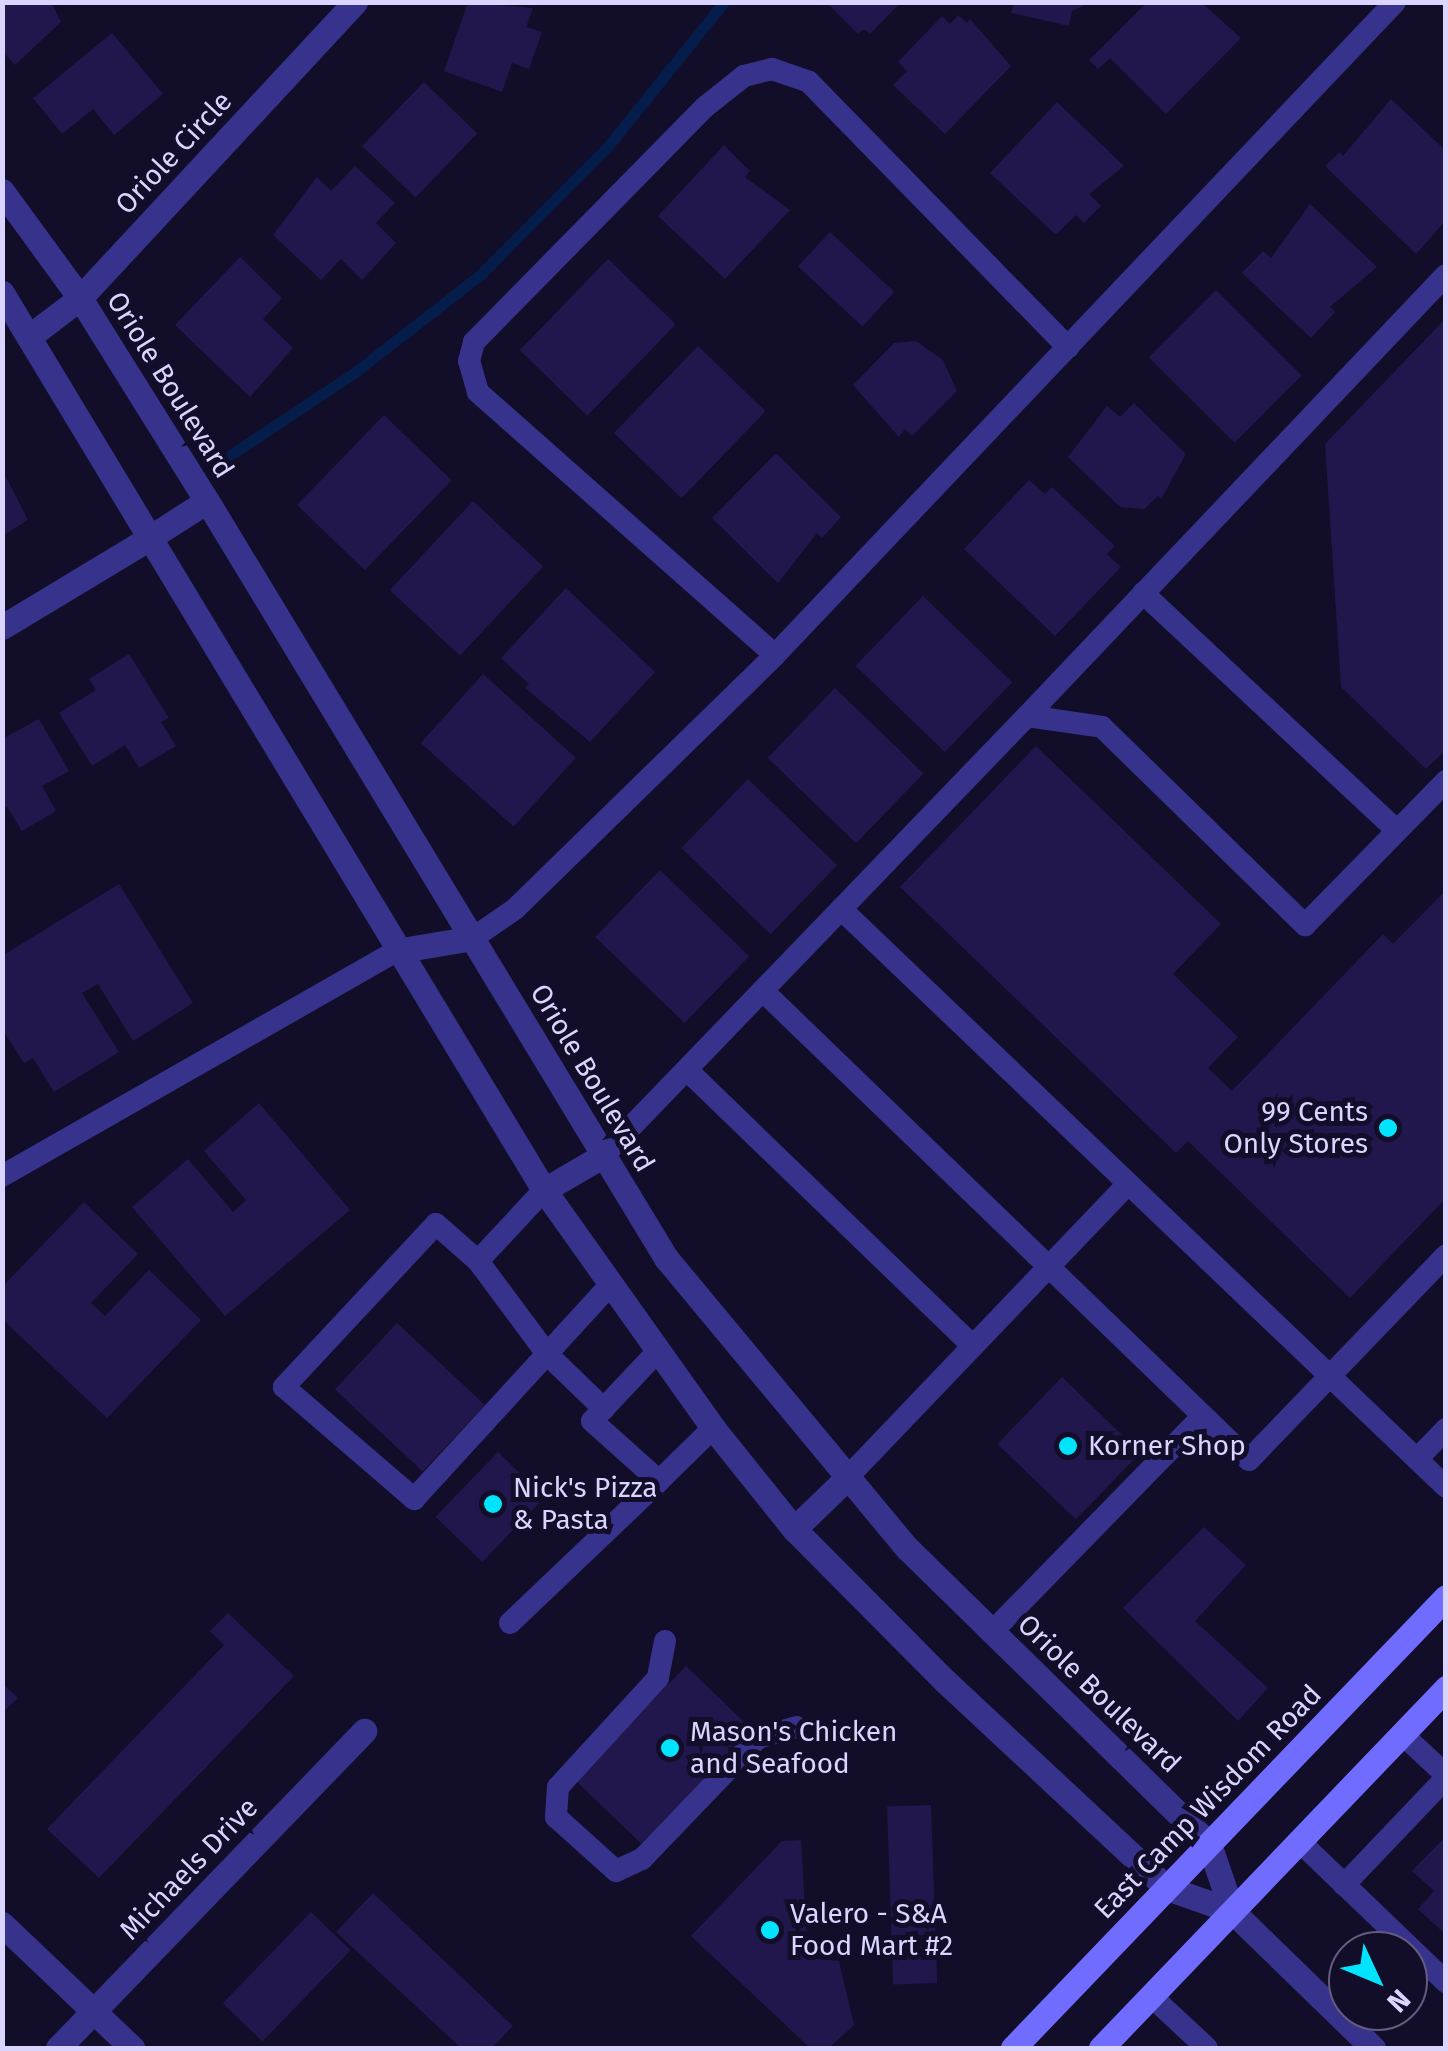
<!DOCTYPE html>
<html>
<head>
<meta charset="utf-8">
<style>
	body { margin:0 }
	#map { position:relative; width:1448px; height:2051px; overflow:hidden; background:#120d29; font-family:"Fira Sans",sans-serif }
	div>[style] { position:absolute }
	[style*='--x'] { left:calc(var(--x)*1px); top:calc(var(--y)*1px); width:calc(var(--w)*1px); rotate:calc(var(--a)*1deg) }
	.stream>* { height:11px; margin:-5.5px; padding:0 5.5px; transform-origin:5.5px; border-radius:5.5px; background:#041d4a }
	.building>* { inset:0; background:#22174c; transform-origin:0 0 }
	.service>* { height:22px; margin:-11px; padding:0 11px; transform-origin:11px; border-radius:11px; background:#37338d }
	.minor>* { height:25px; margin:-12.5px; padding:0 12.5px; transform-origin:12.5px; border-radius:12.5px; background:#37338d }
	.tertiary>* { height:25px; margin:-12.5px; padding:0 12.5px; transform-origin:12.5px; border-radius:12.5px; background:#37338d }
	.secondary>* { height:25px; margin:-12.5px; padding:0 12.5px; transform-origin:12.5px; border-radius:12.5px; background:#706cff }
	.dots>* { width:28px; height:28px; translate:-50% -50%; box-sizing:border-box; border:5px solid #120d29; border-radius:50% }
	span { translate:-50% -50%; white-space:nowrap; text-align:center; line-height:1.15; -webkit-text-stroke:10px #120d29; paint-order:stroke }
	.street-label { font-size:28px; color:#dad5ff }
	.poi-label { font-size:28px; color:#dad5ff }
	.right { translate:-100% -50%; text-align:right }
	.left { translate:0 -50%; text-align:left }
	.frame { position:absolute; inset:0; border:5px solid #dad5ff; pointer-events:none }
	.north { position:absolute; left:1328px; top:1931px; width:100px; height:100px; box-sizing:border-box; background:#120d29; border:2px solid #625d7f; border-radius:50%; rotate:134deg; font-size:28px; font-weight:700; line-height:40px; text-align:center; color:#dad5ff }
	.north::after { content:''; display:block; margin:auto; width:35px; height:45px; background:#01e4ff; clip-path:polygon(50% 0,100% 100%,50% 72%,0 100%) }
</style>
</head>
<body>
<div id="map">
	<div class="stream">
		<div style="--x:226;--y:458;--w:154;--a:-33.6"></div>
		<div style="--x:354;--y:373;--w:161;--a:-37.9"></div>
		<div style="--x:481;--y:274;--w:182;--a:-45.2"></div>
		<div style="--x:609;--y:145;--w:184;--a:-51.2"></div>
	</div>
	<div class="building">
		<div style="clip-path:polygon(2px 2px,51px 2px,61px 22px,15px 65px,2px 51px)"></div>
		<div style="clip-path:polygon(468px 2px,533px 8px,526px 27px,542px 32px,529px 69px,512px 63px,502px 92px,444px 71px)"></div>
		<div style="clip-path:polygon(826px 2px,901px 2px,870px 34px,864px 29px,858px 34px)"></div>
		<div style="clip-path:polygon(1014px 2px,1091px 2px,1072px 11px,1069px 26px,1011px 13px)"></div>
		<div style="clip-path:polygon(1147px 2px,1201px 2px,1241px 38px,1166px 114px,1110px 58px,1098px 69px,1089px 60px)"></div>
		<div style="clip-path:polygon(958px 15px,967px 23px,970px 19px,1011px 66px,945px 134px,893px 85px,907px 71px,898px 62px,942px 16px,950px 24px)"></div>
		<div style="clip-path:polygon(112px 33px,163px 94px,114px 135px,93px 109px,62px 134px,33px 98px)"></div>
		<div style="left:424px;top:82px;width:74px;height:89px;rotate:44deg"></div>
		<div style="clip-path:polygon(1391px 99px,1446px 151px,1446px 220px,1416px 254px,1325px 166px,1340px 152px,1343px 156px)"></div>
		<div style="clip-path:polygon(1057px 102px,1124px 166px,1089px 194px,1101px 206px,1084px 223px,1076px 215px,1056px 235px,990px 173px)"></div>
		<div style="clip-path:polygon(724px 145px,750px 171px,745px 177px,790px 210px,725px 279px,658px 216px)"></div>
		<div style="clip-path:polygon(355px 166px,395px 203px,376px 223px,396px 243px,362px 280px,341px 259px,321px 280px,273px 235px,317px 177px,331px 191px)"></div>
		<div style="clip-path:polygon(1310px 204px,1377px 267px,1330px 307px,1335px 312px,1311px 338px,1242px 273px,1263px 251px,1271px 258px)"></div>
		<div style="left:830px;top:232px;width:88px;height:47px;rotate:43deg"></div>
		<div style="clip-path:polygon(240px 257px,282px 298px,263px 319px,293px 348px,250px 397px,175px 325px)"></div>
		<div style="left:608px;top:259px;width:94px;height:127px;rotate:44deg"></div>
		<div style="left:1216px;top:290px;width:121px;height:95px;rotate:45deg"></div>
		<div style="clip-path:polygon(1446px 318px,1446px 750px,1426px 769px,1341px 687px,1325px 444px)"></div>
		<div style="clip-path:polygon(916px 341px,943px 360px,957px 391px,912px 436px,905px 429px,899px 437px,853px 385px,894px 343px)"></div>
		<div style="left:698px;top:346px;width:94px;height:121px;rotate:44deg"></div>
		<div style="clip-path:polygon(1134px 403px,1186px 454px,1161px 499px,1158px 496px,1144px 509px,1120px 507px,1068px 457px,1107px 406px,1120px 417px)"></div>
		<div style="left:384px;top:415px;width:94px;height:125px;rotate:44deg"></div>
		<div style="clip-path:polygon(776px 453px,841px 517px,822px 538px,817px 533px,778px 583px,712px 518px)"></div>
		<div style="clip-path:polygon(2px 469px,28px 520px,2px 536px)"></div>
		<div style="clip-path:polygon(1029px 480px,1045px 494px,1052px 487px,1115px 546px,1107px 554px,1121px 567px,1055px 636px,964px 549px)"></div>
		<div style="left:473px;top:501px;width:96px;height:122px;rotate:43deg"></div>
		<div style="clip-path:polygon(566px 588px,655px 672px,590px 742px,525px 688px,529px 684px,501px 658px)"></div>
		<div style="left:923px;top:596px;width:124px;height:97px;rotate:44deg"></div>
		<div style="clip-path:polygon(129px 654px,169px 718px,161px 722px,176px 746px,139px 768px,125px 745px,92px 766px,59px 713px,96px 690px,89px 679px)"></div>
		<div style="left:483px;top:674px;width:125px;height:93px;rotate:42deg"></div>
		<div style="left:835px;top:688px;width:123px;height:97px;rotate:44deg"></div>
		<div style="clip-path:polygon(39px 719px,69px 771px,42px 786px,56px 811px,22px 831px,7px 807px,2px 809px,2px 739px)"></div>
		<div style="clip-path:polygon(1036px 746px,1221px 924px,1173px 974px,1238px 1037px,1208px 1068px,1232px 1091px,1383px 934px,1393px 944px,1446px 890px,1446px 1198px,1350px 1298px,1188px 1141px,1176px 1153px,900px 887px)"></div>
		<div style="left:748px;top:779px;width:124px;height:96px;rotate:44deg"></div>
		<div style="left:660px;top:870px;width:124px;height:93px;rotate:44deg"></div>
		<div style="clip-path:polygon(119px 884px,193px 1003px,133px 1041px,98px 984px,82px 993px,119px 1052px,54px 1092px,33px 1058px,24px 1063px,2px 1029px,2px 956px)"></div>
		<div style="clip-path:polygon(259px 1103px,350px 1210px,225px 1316px,132px 1207px,188px 1159px,233px 1212px,246px 1200px,204px 1151px)"></div>
		<div style="clip-path:polygon(84px 1202px,138px 1254px,91px 1303px,105px 1316px,149px 1270px,201px 1320px,107px 1418px,2px 1319px,2px 1287px)"></div>
		<div style="left:397px;top:1323px;width:120px;height:91px;rotate:43deg"></div>
		<div style="left:1062px;top:1377px;width:109px;height:93px;rotate:44deg"></div>
		<div style="left:498px;top:1452px;width:65px;height:90px;rotate:44deg"></div>
		<div style="clip-path:polygon(1204px 1527px,1246px 1565px,1195px 1621px,1268px 1688px,1238px 1721px,1123px 1608px)"></div>
		<div style="clip-path:polygon(228px 1613px,294px 1676px,99px 1878px,47px 1829px,224px 1645px,210px 1631px)"></div>
		<div style="left:686px;top:1666px;width:91px;height:159px;rotate:44deg"></div>
		<div style="clip-path:polygon(2px 1683px,18px 1698px,2px 1713px)"></div>
		<div style="left:931px;top:1805px;width:178px;height:44px;rotate:88deg"></div>
		<div style="clip-path:polygon(1446px 1836px,1446px 1935px,1418px 1909px,1434px 1891px,1412px 1871px)"></div>
		<div style="clip-path:polygon(801px 1840px,808px 1958px,839px 1961px,854px 2025px,829px 2048px,810px 2048px,691px 1936px,782px 1841px)"></div>
		<div style="clip-path:polygon(373px 1893px,513px 2026px,492px 2048px,461px 2048px,336px 1932px)"></div>
		<div style="left:311px;top:1912px;width:55px;height:127px;rotate:44deg"></div>
	</div>
	<div class="service">
		<div style="--x:1143;--y:593;--w:348;--a:43.1"></div>
		<div style="--x:775;--y:655;--w:900;--a:-46.48"></div>
		<div style="--x:1027;--y:716;--w:608;--a:-46.47"></div>
		<div style="--x:841;--y:909;--w:837;--a:43.69"></div>
		<div style="--x:473;--y:938;--w:51;--a:-34.6"></div>
		<div style="--x:515;--y:909;--w:363;--a:-44.3"></div>
		<div style="--x:775;--y:655;--w:397;--a:-138.5"></div>
		<div style="--x:478;--y:392;--w:32;--a:-106"></div>
		<div style="--x:469;--y:361;--w:20;--a:-75"></div>
		<div style="--x:474;--y:342;--w:330;--a:-45.5"></div>
		<div style="--x:705;--y:107;--w:50;--a:-38.5"></div>
		<div style="--x:744;--y:76;--w:29;--a:-14"></div>
		<div style="--x:772;--y:69;--w:39;--a:19"></div>
		<div style="--x:809;--y:82;--w:371;--a:45.7"></div>
		<div style="--x:763;--y:991;--w:675;--a:43.98"></div>
		<div style="--x:1249;--y:1460;--w:284;--a:-46.1"></div>
		<div style="--x:687;--y:1070;--w:397;--a:44"></div>
		<div style="--x:604;--y:1155;--w:610;--a:-46.06"></div>
		<div style="--x:1027;--y:716;--w:76;--a:8.3"></div>
		<div style="--x:1102;--y:727;--w:284;--a:44.3"></div>
		<div style="--x:1305;--y:925;--w:202;--a:-45.6"></div>
		<div style="--x:2;--y:1176;--w:454;--a:-29.7"></div>
		<div style="--x:544;--y:1190;--w:97;--a:132.9"></div>
		<div style="--x:478;--y:1261;--w:56;--a:-138.6"></div>
		<div style="--x:436;--y:1224;--w:223;--a:133"></div>
		<div style="--x:284;--y:1387;--w:172;--a:40.7"></div>
		<div style="--x:414;--y:1499;--w:289;--a:-47.5"></div>
		<div style="--x:478;--y:1261;--w:116;--a:53.4"></div>
		<div style="--x:547;--y:1354;--w:79;--a:44"></div>
		<div style="--x:656;--y:1353;--w:93;--a:133.3"></div>
		<div style="--x:592;--y:1421;--w:90;--a:41.8"></div>
		<div style="--x:659;--y:1481;--w:76;--a:-44.5"></div>
		<div style="--x:1417;--y:1459;--w:42;--a:-46"></div>
		<div style="--x:845;--y:1480;--w:410;--a:-46.3"></div>
		<div style="--x:510;--y:1623;--w:206;--a:-43.6"></div>
		<div style="--x:992;--y:1632;--w:302;--a:-45.7"></div>
		<div style="--x:665;--y:1641;--w:38;--a:101"></div>
		<div style="--x:658;--y:1678;--w:148;--a:132.5"></div>
		<div style="--x:558;--y:1787;--w:30;--a:94"></div>
		<div style="--x:556;--y:1817;--w:81;--a:42"></div>
		<div style="--x:616;--y:1871;--w:29;--a:-25"></div>
		<div style="--x:642;--y:1859;--w:168;--a:-46.2"></div>
		<div style="--x:758;--y:1738;--w:40;--a:-16"></div>
		<div style="--x:1402;--y:1734;--w:60;--a:43"></div>
		<div style="--x:1299;--y:1841;--w:204;--a:43.8"></div>
		<div style="--x:1344;--y:1885;--w:148;--a:-46.4"></div>
		<div style="--x:1151;--y:1996;--w:76;--a:42.9"></div>
	</div>
	<div class="minor">
		<div style="--x:30;--y:336;--w:63;--a:-37.2"></div>
		<div style="--x:80;--y:298;--w:404;--a:-47.1"></div>
		<div style="--x:2;--y:627;--w:168;--a:-31.1"></div>
		<div style="--x:2;--y:1924;--w:180;--a:43.6"></div>
		<div style="--x:58;--y:2048;--w:441;--a:-46"></div>
	</div>
	<div class="tertiary">
		<div style="--x:2;--y:191;--w:132;--a:53.9"></div>
		<div style="--x:80;--y:298;--w:239;--a:58"></div>
		<div style="--x:207;--y:501;--w:885;--a:58.77"></div>
		<div style="--x:666;--y:1258;--w:378;--a:50.3"></div>
		<div style="--x:908;--y:1549;--w:421;--a:44.4"></div>
		<div style="--x:1209;--y:1844;--w:71;--a:71.1"></div>
		<div style="--x:2;--y:293;--w:1048;--a:58.86"></div>
		<div style="--x:544;--y:1190;--w:292;--a:54.6"></div>
		<div style="--x:713;--y:1428;--w:129;--a:51.3"></div>
		<div style="--x:794;--y:1529;--w:214;--a:45.2"></div>
		<div style="--x:945;--y:1681;--w:304;--a:43"></div>
		<div style="--x:1167;--y:1888;--w:69;--a:19.5"></div>
		<div style="--x:1232;--y:1911;--w:197;--a:44.2"></div>
		<div style="--x:146;--y:540;--w:72;--a:-32.6"></div>
		<div style="--x:396;--y:951;--w:78;--a:-9.6"></div>
		<div style="--x:544;--y:1190;--w:69;--a:-30.3"></div>
		<div style="--x:794;--y:1529;--w:71;--a:-43.9"></div>
	</div>
	<div class="secondary">
		<div style="--x:1013;--y:2048;--w:625;--a:-46.17"></div>
		<div style="--x:1101;--y:2048;--w:499;--a:-46.2"></div>
	</div>
	<div class="dots">
		<div style="left:1388px;top:1128px;background:#01e4ff"></div>
		<div style="left:1068px;top:1446px;background:#01e4ff"></div>
		<div style="left:493px;top:1504px;background:#01e4ff"></div>
		<div style="left:670px;top:1748px;background:#01e4ff"></div>
		<div style="left:770px;top:1930px;background:#01e4ff"></div>
	</div>
	<div class="street-label">
		<span style="left:174px;top:153px;rotate:-47deg">Oriole Circle</span>
		<span style="left:170px;top:385px;rotate:58deg">Oriole Boulevard</span>
		<span style="left:592px;top:1078px;rotate:59deg">Oriole Boulevard</span>
		<span style="left:1099px;top:1694px;rotate:44deg">Oriole Boulevard</span>
		<span style="left:1208px;top:1802px;rotate:-46deg">East Camp Wisdom Road</span>
		<span style="left:189px;top:1869px;rotate:-46deg">Michaels Drive</span>
	</div>
	<div class="poi-label">
		<span class="right" style="left:1368px;top:1128px">99 Cents<br>Only Stores</span>
		<span class="left" style="left:1088px;top:1446px">Korner Shop</span>
		<span class="left" style="left:513px;top:1504px">Nick's Pizza<br>&amp; Pasta</span>
		<span class="left" style="left:690px;top:1748px">Mason's Chicken<br>and Seafood</span>
		<span class="left" style="left:790px;top:1930px">Valero - S&amp;A<br>Food Mart #2</span>
	</div>
	<div class="frame"></div>
	<div class="north">N</div>
</div>
</body>
</html>
